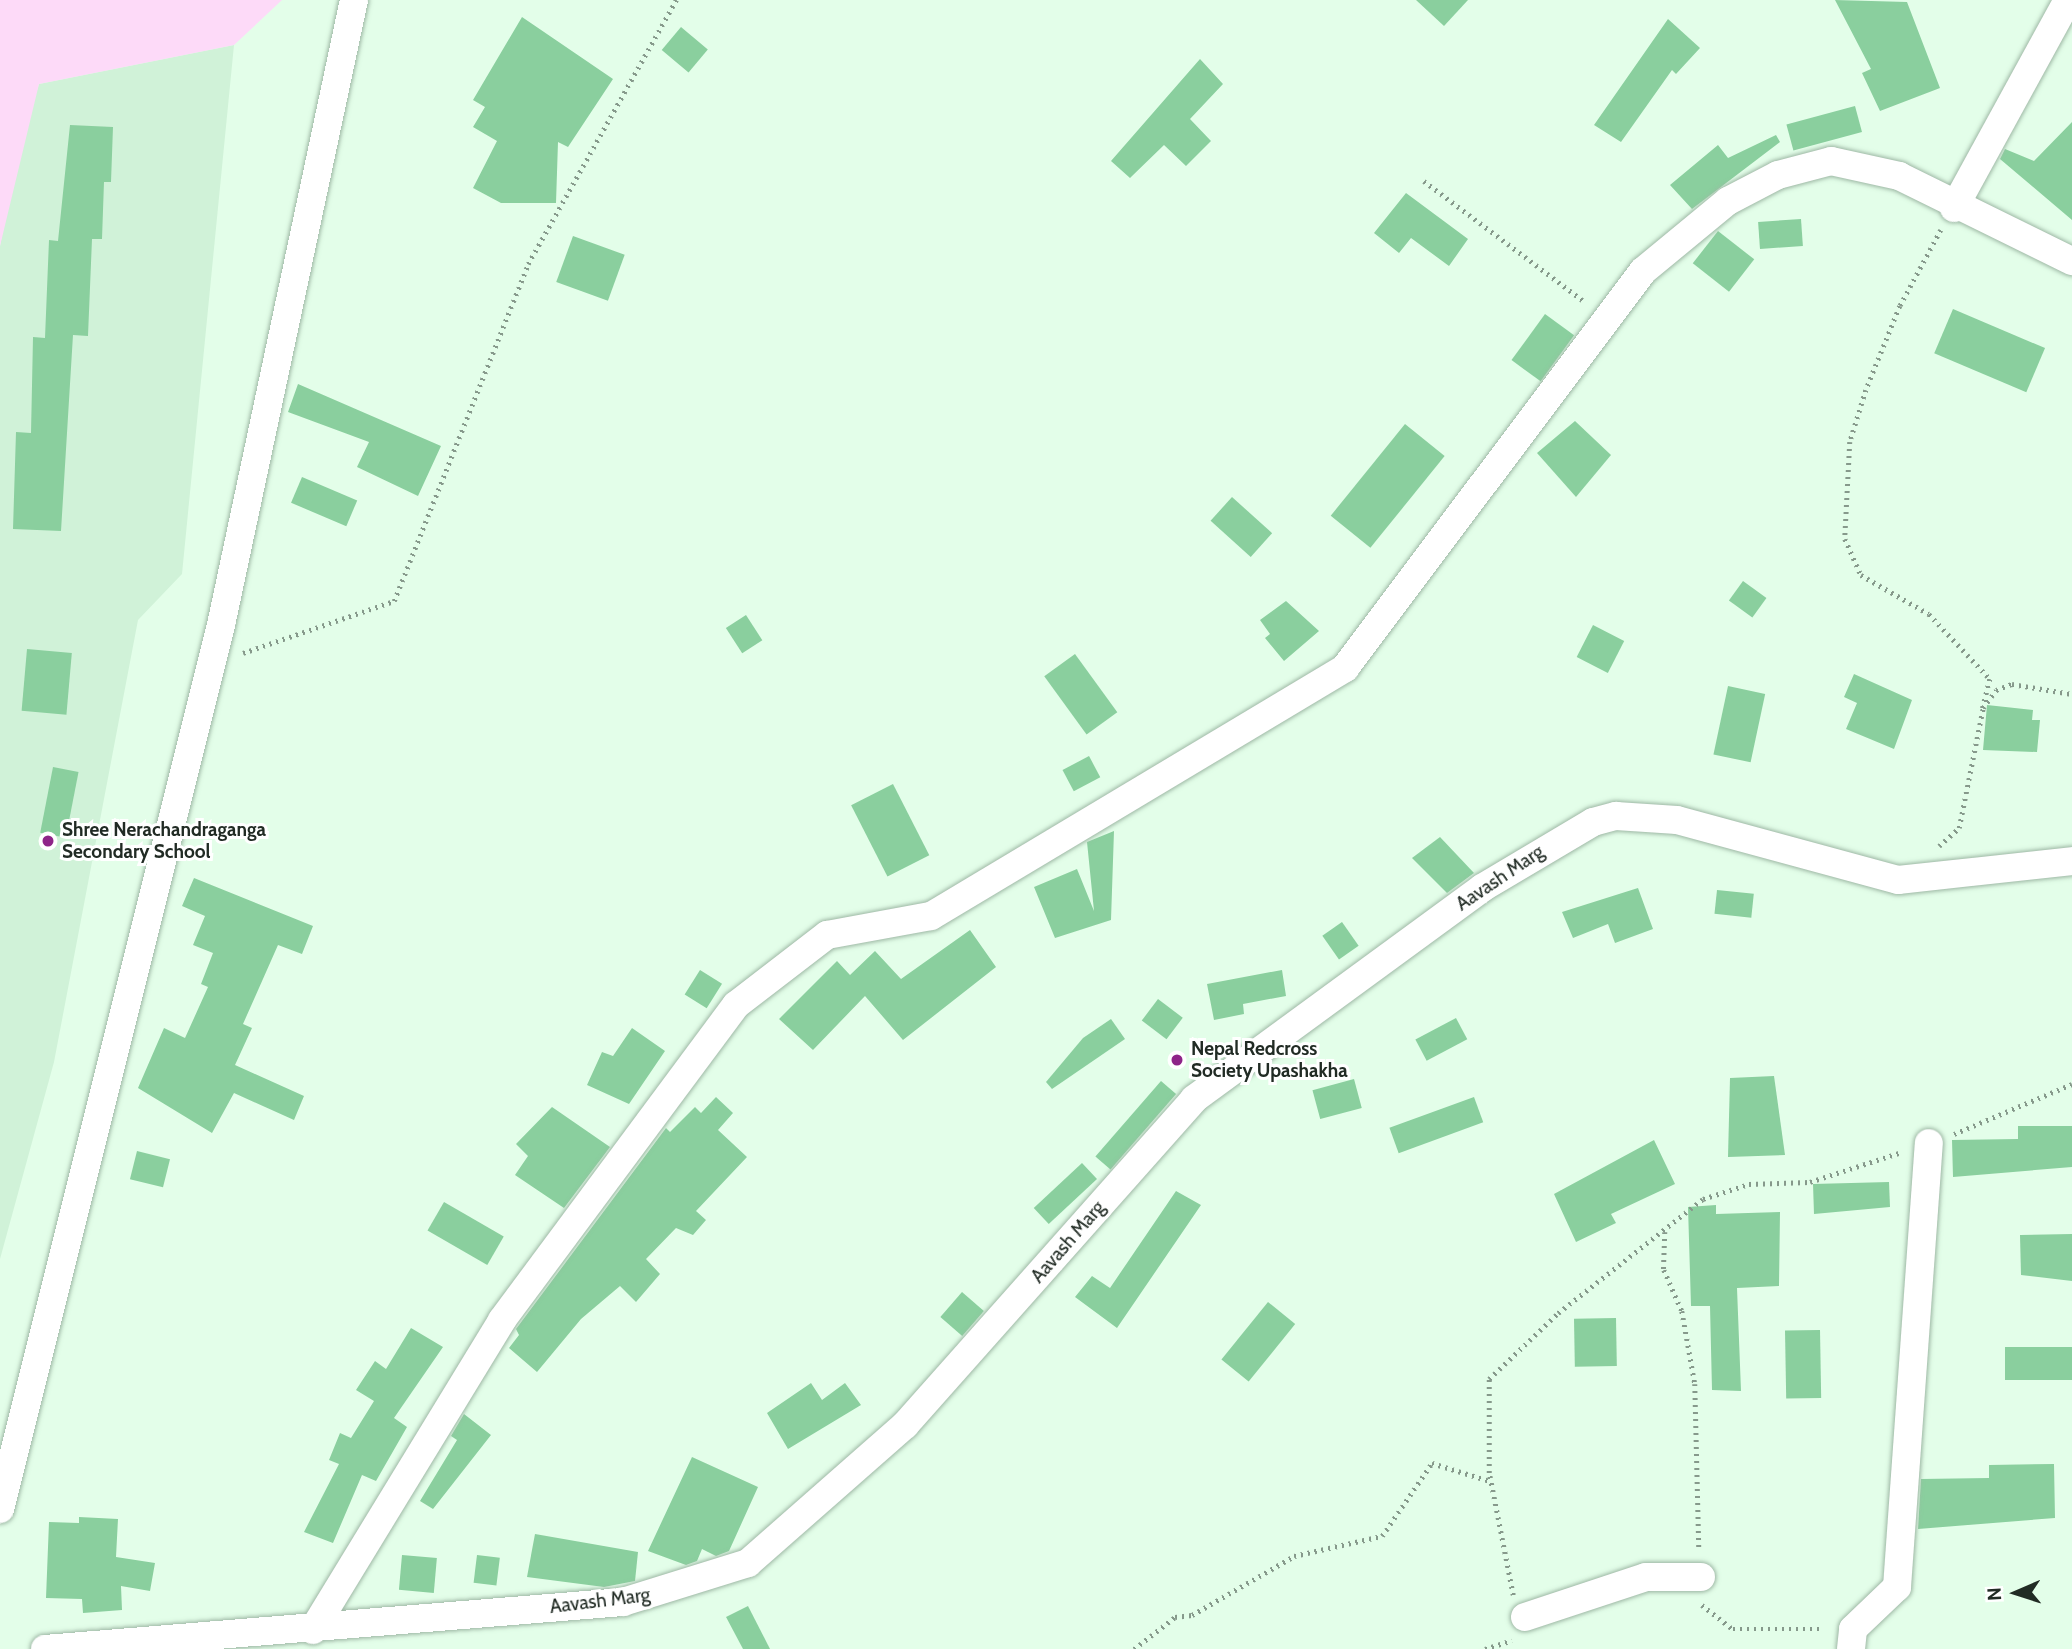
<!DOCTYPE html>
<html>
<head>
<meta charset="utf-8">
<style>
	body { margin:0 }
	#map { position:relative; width:2072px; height:1649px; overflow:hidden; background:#e3fee9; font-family:Cabin,sans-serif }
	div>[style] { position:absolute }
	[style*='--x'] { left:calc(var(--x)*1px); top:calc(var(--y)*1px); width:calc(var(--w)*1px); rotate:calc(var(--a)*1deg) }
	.built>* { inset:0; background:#d0f2d8 }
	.green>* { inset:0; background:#fddaf8 }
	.building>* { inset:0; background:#8acf9e; transform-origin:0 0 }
	.path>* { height:4.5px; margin-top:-2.25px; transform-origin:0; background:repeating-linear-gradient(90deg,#86998b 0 2px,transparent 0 7px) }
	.roads { filter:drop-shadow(0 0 2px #9eb8a5) drop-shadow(0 0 2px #9eb8a5) }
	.minor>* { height:28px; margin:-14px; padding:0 14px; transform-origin:14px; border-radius:14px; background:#fff }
	.dots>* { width:19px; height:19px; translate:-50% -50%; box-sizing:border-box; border:4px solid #fff; border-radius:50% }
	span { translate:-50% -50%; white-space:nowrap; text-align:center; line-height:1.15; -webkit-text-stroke:6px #fff; paint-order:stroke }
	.poi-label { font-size:19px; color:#212b24; font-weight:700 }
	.left { translate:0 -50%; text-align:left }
	.street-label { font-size:19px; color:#212b24 }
	.north { position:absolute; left:1981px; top:1558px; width:70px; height:70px; -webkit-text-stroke:5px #fff; paint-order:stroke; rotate:267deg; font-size:19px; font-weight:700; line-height:28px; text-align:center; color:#212b24 }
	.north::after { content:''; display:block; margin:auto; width:24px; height:32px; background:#212b24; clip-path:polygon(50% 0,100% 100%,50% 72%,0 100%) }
</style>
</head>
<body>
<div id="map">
	<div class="built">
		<div style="clip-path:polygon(234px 45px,182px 574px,138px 620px,54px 1062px,0 1259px,0 246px,17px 155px,39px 84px)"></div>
	</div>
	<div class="green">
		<div style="clip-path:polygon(0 0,282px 0,234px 45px,39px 84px,0 246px)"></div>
	</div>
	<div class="building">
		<div style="clip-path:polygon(1416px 0,1468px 0,1444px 26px)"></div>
		<div style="clip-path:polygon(1835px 0,1907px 2px,1940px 88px,1880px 111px,1862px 73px,1871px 69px)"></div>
		<div style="clip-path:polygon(522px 17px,613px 79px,568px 147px,558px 142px,556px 203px,501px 203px,473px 188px,497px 141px,473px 127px,485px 107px,473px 100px)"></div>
		<div style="clip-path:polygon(1668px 19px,1700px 48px,1676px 74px,1672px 70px,1621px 142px,1594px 125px)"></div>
		<div style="left:681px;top:27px;width:35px;height:30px;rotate:40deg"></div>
		<div style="clip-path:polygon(1200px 59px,1223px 84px,1190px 119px,1211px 141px,1186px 166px,1164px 145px,1130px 178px,1111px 161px)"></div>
		<div style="left:1855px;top:106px;width:27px;height:71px;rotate:75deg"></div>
		<div style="clip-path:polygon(2072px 122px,2072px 220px,2000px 159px,2005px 149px,2034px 161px)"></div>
		<div style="clip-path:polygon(70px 125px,113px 127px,111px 182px,104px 182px,102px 239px,92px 239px,88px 336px,73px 335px,61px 531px,13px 529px,16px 432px,31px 433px,33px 337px,45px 338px,49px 240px,58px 241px)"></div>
		<div style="clip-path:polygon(1776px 135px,1780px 142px,1692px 209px,1670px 185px,1718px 145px,1728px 158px)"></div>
		<div style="clip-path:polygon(1406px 193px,1468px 239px,1449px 266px,1411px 238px,1399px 253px,1374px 233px)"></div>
		<div style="left:1801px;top:219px;width:27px;height:43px;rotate:86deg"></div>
		<div style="left:1718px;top:231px;width:46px;height:41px;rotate:38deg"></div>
		<div style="left:573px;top:236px;width:55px;height:49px;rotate:20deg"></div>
		<div style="left:1953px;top:309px;width:100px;height:48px;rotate:23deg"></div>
		<div style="left:1545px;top:314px;width:36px;height:57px;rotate:36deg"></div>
		<div style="clip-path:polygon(298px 384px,441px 446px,418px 496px,357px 467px,369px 442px,288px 412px)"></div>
		<div style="clip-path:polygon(1575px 421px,1611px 455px,1576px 497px,1537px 453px)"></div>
		<div style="left:1405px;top:424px;width:51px;height:118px;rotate:39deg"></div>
		<div style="left:302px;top:477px;width:60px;height:28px;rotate:23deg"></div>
		<div style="left:1232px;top:497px;width:54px;height:32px;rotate:42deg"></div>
		<div style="left:1743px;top:581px;width:29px;height:24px;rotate:36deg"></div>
		<div style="clip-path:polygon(1286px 601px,1319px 631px,1284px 661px,1265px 638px,1270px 634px,1260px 620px)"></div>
		<div style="left:746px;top:615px;width:30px;height:24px;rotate:57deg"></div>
		<div style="left:1593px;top:625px;width:35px;height:36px;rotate:27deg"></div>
		<div style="left:27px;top:649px;width:45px;height:62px;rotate:5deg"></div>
		<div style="left:1075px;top:654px;width:72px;height:38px;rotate:54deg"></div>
		<div style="clip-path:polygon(1854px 674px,1912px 700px,1894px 749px,1846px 729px,1857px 703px,1844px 697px)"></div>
		<div style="left:1728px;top:686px;width:38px;height:70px;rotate:12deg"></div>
		<div style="clip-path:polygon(1987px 705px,2033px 710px,2032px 720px,2040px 720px,2037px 752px,1983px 750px)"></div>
		<div style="left:1089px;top:756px;width:24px;height:30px;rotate:62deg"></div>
		<div style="left:53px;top:767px;width:26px;height:67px;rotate:11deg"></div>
		<div style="left:893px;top:784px;width:80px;height:47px;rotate:63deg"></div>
		<div style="clip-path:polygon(1114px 831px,1111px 920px,1055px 938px,1034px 887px,1077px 869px,1094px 911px,1087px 842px)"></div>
		<div style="clip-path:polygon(1440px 837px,1474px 873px,1447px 893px,1412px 858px)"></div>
		<div style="clip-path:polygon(194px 878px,313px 926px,302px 954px,278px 945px,243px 1024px,252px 1028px,235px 1065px,304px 1096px,294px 1120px,234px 1093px,212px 1133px,138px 1088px,164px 1028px,185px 1038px,208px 987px,201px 984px,213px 953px,193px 945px,205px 916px,182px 906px)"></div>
		<div style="clip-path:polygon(1638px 888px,1653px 929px,1615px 943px,1608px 924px,1573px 938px,1562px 912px)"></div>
		<div style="left:1717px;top:890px;width:37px;height:24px;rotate:6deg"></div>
		<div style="left:1342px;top:922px;width:29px;height:24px;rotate:55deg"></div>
		<div style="clip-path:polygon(970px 930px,996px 967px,903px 1040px,865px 996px,813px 1050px,779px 1019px,837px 961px,850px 975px,875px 951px,901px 979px)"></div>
		<div style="left:700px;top:970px;width:26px;height:29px;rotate:32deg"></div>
		<div style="clip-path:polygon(1282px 970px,1286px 996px,1243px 1004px,1244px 1014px,1214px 1020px,1207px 984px)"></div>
		<div style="left:1158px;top:999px;width:31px;height:27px;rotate:37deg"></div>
		<div style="left:1456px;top:1018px;width:24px;height:46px;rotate:62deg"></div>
		<div style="clip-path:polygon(1111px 1019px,1125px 1039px,1052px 1089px,1046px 1082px,1083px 1038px)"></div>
		<div style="clip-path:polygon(632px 1028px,665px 1051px,629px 1104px,587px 1085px,602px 1052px,613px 1056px)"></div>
		<div style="clip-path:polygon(1774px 1076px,1785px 1155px,1728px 1157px,1730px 1078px)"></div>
		<div style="left:1354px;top:1079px;width:30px;height:43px;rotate:75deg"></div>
		<div style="left:1161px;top:1081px;width:20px;height:100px;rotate:41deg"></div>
		<div style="clip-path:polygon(716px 1097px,733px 1113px,718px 1130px,747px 1157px,696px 1211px,706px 1220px,693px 1235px,676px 1228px,646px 1259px,660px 1274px,636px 1302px,620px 1286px,581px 1319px,537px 1372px,509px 1348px,519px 1335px,516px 1329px,666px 1128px,670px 1132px,695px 1107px,701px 1113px)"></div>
		<div style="left:1474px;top:1097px;width:27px;height:90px;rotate:70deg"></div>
		<div style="clip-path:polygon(552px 1107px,610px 1147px,564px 1208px,515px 1175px,528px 1156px,516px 1144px)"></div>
		<div style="clip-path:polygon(2018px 1126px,2072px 1126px,2072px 1167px,1953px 1177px,1952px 1140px,2018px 1139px)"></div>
		<div style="clip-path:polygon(1654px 1140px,1675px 1184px,1611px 1214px,1616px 1223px,1576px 1242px,1554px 1194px)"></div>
		<div style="left:137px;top:1151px;width:34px;height:29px;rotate:14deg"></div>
		<div style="left:1082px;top:1163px;width:22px;height:66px;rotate:47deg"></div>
		<div style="clip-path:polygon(1889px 1182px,1890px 1207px,1814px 1214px,1813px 1184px)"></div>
		<div style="clip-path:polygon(1176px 1191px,1201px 1205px,1117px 1328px,1075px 1297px,1092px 1276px,1110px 1288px)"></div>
		<div style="left:444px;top:1202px;width:69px;height:33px;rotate:30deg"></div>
		<div style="clip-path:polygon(1716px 1205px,1716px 1214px,1780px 1212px,1779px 1286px,1737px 1288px,1741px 1391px,1712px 1390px,1710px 1306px,1691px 1306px,1688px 1207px)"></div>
		<div style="clip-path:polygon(2072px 1234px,2072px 1281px,2021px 1275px,2020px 1235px)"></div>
		<div style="left:962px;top:1292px;width:29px;height:33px;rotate:41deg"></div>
		<div style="left:1268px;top:1302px;width:35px;height:74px;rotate:39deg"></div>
		<div style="left:1616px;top:1318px;width:48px;height:42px;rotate:89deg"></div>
		<div style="clip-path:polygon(411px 1328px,443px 1347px,394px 1418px,407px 1427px,376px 1481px,362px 1475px,333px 1543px,304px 1532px,339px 1464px,329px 1460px,340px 1433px,351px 1438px,374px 1401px,356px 1390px,375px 1361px,386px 1369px)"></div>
		<div style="left:1820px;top:1330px;width:68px;height:35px;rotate:89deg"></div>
		<div style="left:2072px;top:1347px;width:33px;height:67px;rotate:90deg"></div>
		<div style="clip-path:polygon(811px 1383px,822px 1400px,845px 1383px,861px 1405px,788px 1449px,767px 1413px)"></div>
		<div style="clip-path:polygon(464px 1414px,491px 1435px,433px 1509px,420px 1501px,457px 1440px,451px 1436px)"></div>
		<div style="clip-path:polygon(692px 1457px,758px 1487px,729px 1551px,716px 1556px,702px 1549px,697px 1561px,686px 1565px,648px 1551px)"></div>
		<div style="clip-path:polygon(2054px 1464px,2055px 1518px,1918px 1529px,1921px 1479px,1989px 1478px,1989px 1465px)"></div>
		<div style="clip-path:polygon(79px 1517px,118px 1519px,116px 1557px,155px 1563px,150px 1591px,121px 1586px,122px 1610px,83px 1613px,82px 1599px,46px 1598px,49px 1522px,79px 1523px)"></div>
		<div style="clip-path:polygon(535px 1534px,638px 1552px,635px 1581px,604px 1587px,527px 1577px)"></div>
		<div style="left:402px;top:1555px;width:35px;height:35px;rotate:5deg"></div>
		<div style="left:477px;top:1555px;width:23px;height:28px;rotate:7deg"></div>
		<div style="clip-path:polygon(748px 1606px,770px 1649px,743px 1649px,726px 1617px)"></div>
	</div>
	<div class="path">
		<div style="--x:1424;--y:181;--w:201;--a:36.9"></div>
		<div style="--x:1941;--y:230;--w:86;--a:118.3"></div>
		<div style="--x:1900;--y:306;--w:91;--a:112"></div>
		<div style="--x:1866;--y:390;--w:54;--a:107.1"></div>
		<div style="--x:1850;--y:442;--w:97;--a:93"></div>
		<div style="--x:1845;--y:539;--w:39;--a:66"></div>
		<div style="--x:1861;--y:575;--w:78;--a:29.8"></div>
		<div style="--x:1929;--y:614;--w:89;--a:46.8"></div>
		<div style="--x:1990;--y:679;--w:30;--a:104"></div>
		<div style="--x:243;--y:653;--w:160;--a:-19"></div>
		<div style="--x:394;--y:601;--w:363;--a:-68.3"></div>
		<div style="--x:528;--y:264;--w:303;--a:-60.7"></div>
		<div style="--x:1939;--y:846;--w:27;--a:-42"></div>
		<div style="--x:1959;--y:828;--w:122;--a:-78.7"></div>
		<div style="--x:1983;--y:708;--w:22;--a:-54"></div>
		<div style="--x:1996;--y:690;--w:17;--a:-21"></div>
		<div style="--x:2012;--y:684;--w:61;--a:9.5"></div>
		<div style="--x:1954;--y:1134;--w:128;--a:-23"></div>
		<div style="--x:1665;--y:1232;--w:38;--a:92"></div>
		<div style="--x:1664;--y:1270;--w:45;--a:66.3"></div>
		<div style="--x:1682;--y:1311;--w:74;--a:79.9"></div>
		<div style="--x:1695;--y:1384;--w:167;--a:88.6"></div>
		<div style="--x:1513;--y:1595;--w:124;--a:-101.1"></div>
		<div style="--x:1489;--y:1473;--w:94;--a:-90"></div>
		<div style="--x:1489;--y:1379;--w:95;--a:-43.7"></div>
		<div style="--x:1558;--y:1313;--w:184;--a:-38.2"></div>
		<div style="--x:1703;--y:1199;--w:48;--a:-18.1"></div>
		<div style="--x:1749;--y:1184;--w:61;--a:-1.9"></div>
		<div style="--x:1810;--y:1182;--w:97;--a:-18.1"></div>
		<div style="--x:1702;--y:1605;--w:39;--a:38"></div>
		<div style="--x:1733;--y:1629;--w:91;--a:0"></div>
		<div style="--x:1134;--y:1649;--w:52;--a:-38"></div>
		<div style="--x:1175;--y:1617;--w:17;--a:-7"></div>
		<div style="--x:1192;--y:1615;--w:118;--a:-30"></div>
		<div style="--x:1294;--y:1556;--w:90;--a:-12.8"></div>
		<div style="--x:1382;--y:1536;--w:88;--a:-55.6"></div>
		<div style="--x:1432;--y:1463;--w:61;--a:17.2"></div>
		<div style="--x:1485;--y:1649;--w:28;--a:-18"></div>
	</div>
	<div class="roads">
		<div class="minor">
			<div style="--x:1954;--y:208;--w:237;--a:-61.3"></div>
			<div style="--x:0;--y:1509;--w:911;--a:-75.96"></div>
			<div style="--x:221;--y:625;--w:639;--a:-77.99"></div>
			<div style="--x:1525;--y:1617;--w:127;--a:-18.3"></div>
			<div style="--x:1646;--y:1577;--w:55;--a:0"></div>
			<div style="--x:313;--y:1630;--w:363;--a:-58.6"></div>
			<div style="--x:502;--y:1320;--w:392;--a:-53.4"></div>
			<div style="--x:736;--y:1005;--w:115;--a:-37.6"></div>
			<div style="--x:827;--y:935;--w:106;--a:-10.4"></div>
			<div style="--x:931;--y:916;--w:483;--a:-30.9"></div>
			<div style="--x:1345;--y:668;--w:496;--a:-53.1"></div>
			<div style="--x:1643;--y:271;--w:110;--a:-39.5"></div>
			<div style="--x:1728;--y:201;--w:56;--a:-27.5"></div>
			<div style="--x:1778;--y:175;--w:55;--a:-14.8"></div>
			<div style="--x:1831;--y:161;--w:70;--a:12.4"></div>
			<div style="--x:1899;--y:176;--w:193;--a:26.2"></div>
			<div style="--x:45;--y:1649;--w:580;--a:-4.65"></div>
			<div style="--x:623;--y:1602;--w:131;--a:-17.3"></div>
			<div style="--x:748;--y:1563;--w:209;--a:-41.3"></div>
			<div style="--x:905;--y:1425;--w:436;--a:-48.4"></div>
			<div style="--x:1194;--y:1099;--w:357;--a:-36.2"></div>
			<div style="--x:1482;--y:888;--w:129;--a:-30.7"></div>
			<div style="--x:1593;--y:822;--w:24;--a:-15"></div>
			<div style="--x:1616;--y:816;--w:61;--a:3.8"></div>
			<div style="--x:1677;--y:820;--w:229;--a:15.2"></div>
			<div style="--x:1898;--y:880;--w:175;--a:-6.2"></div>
			<div style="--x:1851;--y:1649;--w:20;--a:-84"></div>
			<div style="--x:1853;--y:1629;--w:61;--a:-43.7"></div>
			<div style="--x:1897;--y:1587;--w:445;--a:-85.9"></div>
		</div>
	</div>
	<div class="dots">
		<div style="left:48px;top:841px;background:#8e2488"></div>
		<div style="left:1177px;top:1060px;background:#8e2488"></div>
	</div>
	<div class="poi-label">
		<span class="left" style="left:62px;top:841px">Shree Nerachandraganga<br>Secondary School</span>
		<span class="left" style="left:1191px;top:1060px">Nepal Redcross<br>Society Upashakha</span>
	</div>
	<div class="street-label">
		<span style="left:1500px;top:878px;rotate:-34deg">Aavash Marg</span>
		<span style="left:1068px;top:1242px;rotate:-49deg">Aavash Marg</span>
		<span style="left:600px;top:1601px;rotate:-7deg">Aavash Marg</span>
	</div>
	<div class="north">N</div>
</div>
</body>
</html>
